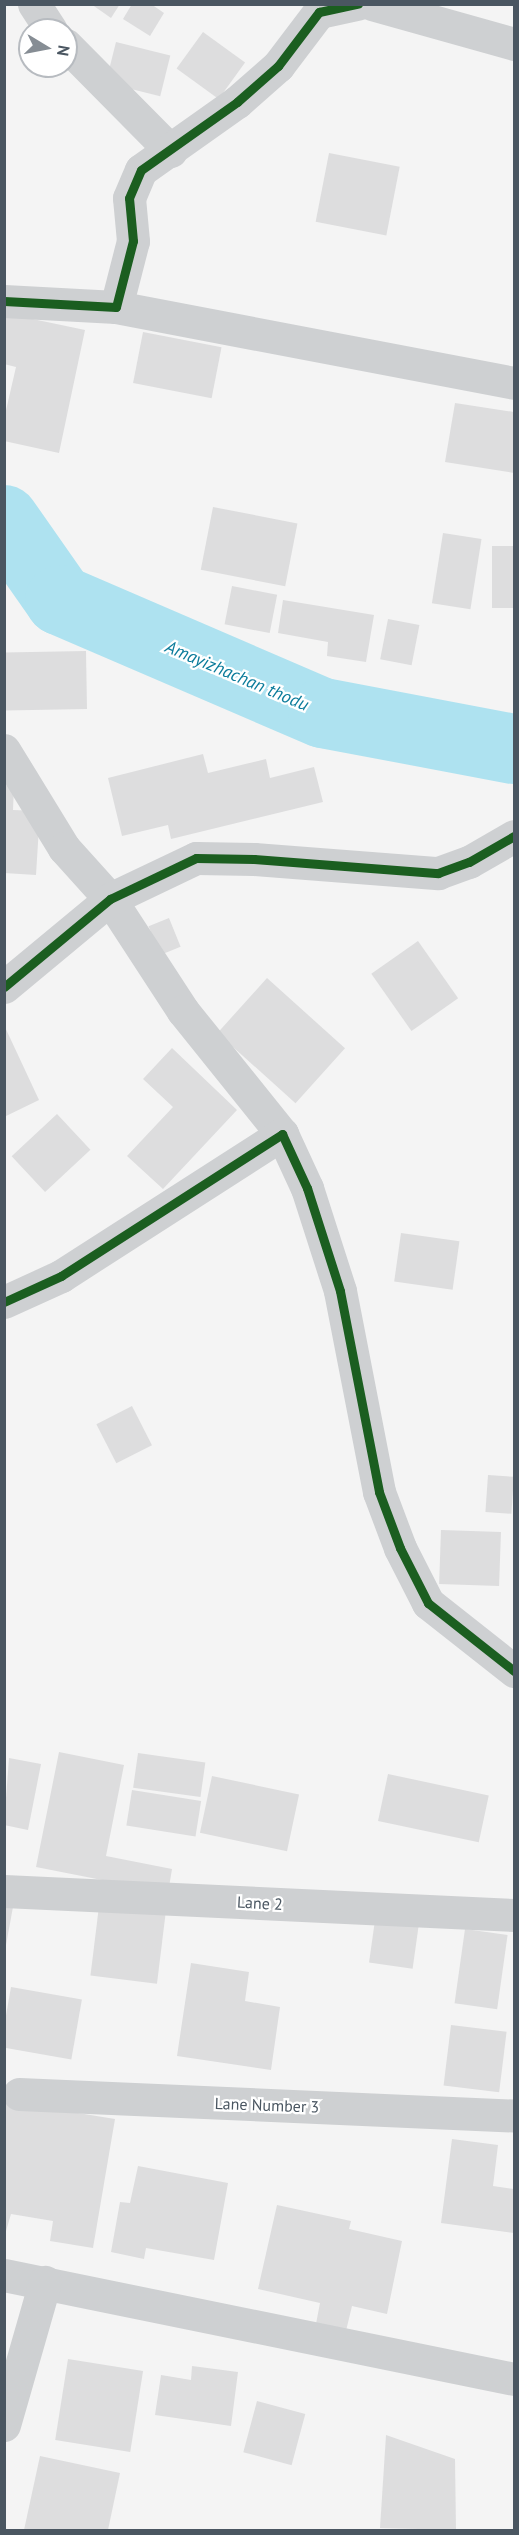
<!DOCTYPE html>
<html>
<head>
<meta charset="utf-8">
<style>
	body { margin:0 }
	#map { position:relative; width:519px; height:2535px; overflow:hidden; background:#f4f4f4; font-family:"PT Sans",sans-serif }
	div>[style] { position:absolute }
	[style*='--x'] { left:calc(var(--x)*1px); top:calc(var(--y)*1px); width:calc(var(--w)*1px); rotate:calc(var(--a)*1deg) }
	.river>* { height:70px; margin:-35px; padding:0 35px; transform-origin:35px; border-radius:35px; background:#aee2f0 }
	.building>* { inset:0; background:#ddddde; transform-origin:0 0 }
	.minor>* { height:33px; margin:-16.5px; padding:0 16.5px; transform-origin:16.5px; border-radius:16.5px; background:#ced0d2 }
	.cycleway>* { height:9px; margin:-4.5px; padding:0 4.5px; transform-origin:4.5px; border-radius:4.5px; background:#1b5e20 }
	span { translate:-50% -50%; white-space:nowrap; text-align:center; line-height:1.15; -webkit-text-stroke:4.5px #fff; paint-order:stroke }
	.street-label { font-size:16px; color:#4a5661 }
	.water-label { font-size:18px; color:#0c7c9b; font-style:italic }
	.frame { position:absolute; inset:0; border:6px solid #4a5661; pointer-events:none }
	.north { position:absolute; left:18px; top:18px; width:60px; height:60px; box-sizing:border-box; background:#fff; border:2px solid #b7bbc0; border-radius:50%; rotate:100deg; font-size:16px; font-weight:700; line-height:24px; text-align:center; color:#4a5661 }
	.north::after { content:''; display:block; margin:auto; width:21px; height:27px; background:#868d94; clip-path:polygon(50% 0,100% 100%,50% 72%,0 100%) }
</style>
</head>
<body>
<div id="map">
	<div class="river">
		<div style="--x:4;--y:520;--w:98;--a:55"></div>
		<div style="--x:60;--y:600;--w:286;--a:23.3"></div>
		<div style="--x:323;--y:713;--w:194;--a:10.7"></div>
	</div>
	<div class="building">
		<div style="clip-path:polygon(91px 4px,120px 4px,111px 18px)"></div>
		<div style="clip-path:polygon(132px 4px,151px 4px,164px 13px,150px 36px,123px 19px)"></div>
		<div style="left:203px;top:32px;width:52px;height:45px;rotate:36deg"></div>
		<div style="left:116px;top:42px;width:56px;height:42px;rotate:14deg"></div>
		<div style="left:329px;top:153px;width:72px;height:70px;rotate:11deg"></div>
		<div style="clip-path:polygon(4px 313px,85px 330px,59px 453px,4px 441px,4px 419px,16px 367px,4px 364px)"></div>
		<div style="left:143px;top:332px;width:80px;height:52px;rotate:11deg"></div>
		<div style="clip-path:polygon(455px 403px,514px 412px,514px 473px,445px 462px)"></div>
		<div style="left:213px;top:507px;width:86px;height:64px;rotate:11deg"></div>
		<div style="left:443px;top:533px;width:39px;height:71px;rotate:9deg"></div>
		<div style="left:492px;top:546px;width:22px;height:62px"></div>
		<div style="left:232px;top:586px;width:46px;height:39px;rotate:11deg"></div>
		<div style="clip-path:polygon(283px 600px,374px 615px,366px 662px,327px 656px,328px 642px,278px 633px)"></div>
		<div style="left:388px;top:619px;width:32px;height:41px;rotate:11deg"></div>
		<div style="left:86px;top:651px;width:58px;height:82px;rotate:89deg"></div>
		<div style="clip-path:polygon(203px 754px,208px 773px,266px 759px,270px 778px,314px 767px,323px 802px,171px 839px,168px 825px,122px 836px,108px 778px)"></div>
		<div style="clip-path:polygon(4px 785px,14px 786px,13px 810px,40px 811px,36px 875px,4px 873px)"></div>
		<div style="left:169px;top:918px;width:31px;height:22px;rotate:68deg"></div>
		<div style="left:418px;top:941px;width:70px;height:57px;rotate:55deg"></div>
		<div style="left:267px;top:978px;width:105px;height:74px;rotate:42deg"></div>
		<div style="clip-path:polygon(4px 1025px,39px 1100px,4px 1117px)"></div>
		<div style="clip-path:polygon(172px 1048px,237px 1110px,163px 1189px,127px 1156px,173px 1107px,143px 1079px)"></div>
		<div style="left:57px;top:1114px;width:49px;height:62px;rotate:47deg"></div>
		<div style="left:401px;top:1233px;width:59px;height:49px;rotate:8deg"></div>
		<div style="left:132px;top:1406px;width:44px;height:40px;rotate:63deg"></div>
		<div style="left:488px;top:1475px;width:26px;height:37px;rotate:4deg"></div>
		<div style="left:441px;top:1530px;width:60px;height:54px;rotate:2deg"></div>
		<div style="clip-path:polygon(59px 1752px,124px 1765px,106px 1856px,172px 1869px,168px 1893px,36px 1867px)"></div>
		<div style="left:138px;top:1753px;width:68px;height:35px;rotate:8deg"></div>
		<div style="clip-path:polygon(9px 1758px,41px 1764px,28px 1830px,4px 1825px)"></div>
		<div style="left:388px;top:1774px;width:103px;height:48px;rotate:12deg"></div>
		<div style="left:212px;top:1776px;width:89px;height:58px;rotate:12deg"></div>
		<div style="left:132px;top:1790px;width:70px;height:36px;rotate:9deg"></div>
		<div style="clip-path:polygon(4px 1905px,13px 1907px,6px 1945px,4px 1944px)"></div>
		<div style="left:99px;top:1906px;width:67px;height:70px;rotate:7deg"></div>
		<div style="left:376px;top:1913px;width:44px;height:50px;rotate:8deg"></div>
		<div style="left:465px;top:1929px;width:43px;height:75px;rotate:8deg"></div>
		<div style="clip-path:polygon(191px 1963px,249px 1972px,245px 2001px,280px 2007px,271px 2070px,177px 2056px)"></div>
		<div style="left:11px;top:1987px;width:72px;height:61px;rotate:10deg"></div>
		<div style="left:451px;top:2025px;width:56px;height:61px;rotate:7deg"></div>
		<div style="clip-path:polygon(4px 2101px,115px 2119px,93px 2248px,50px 2241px,53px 2221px,11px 2214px,4px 2238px)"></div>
		<div style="clip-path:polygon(452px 2139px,498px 2145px,493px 2186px,514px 2189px,514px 2233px,441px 2223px)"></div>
		<div style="clip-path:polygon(138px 2166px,228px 2183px,214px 2260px,146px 2248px,144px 2259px,111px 2252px,120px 2202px,130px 2203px)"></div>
		<div style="clip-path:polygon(277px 2205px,351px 2221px,349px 2229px,402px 2241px,387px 2314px,352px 2306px,345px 2335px,315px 2329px,320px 2303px,258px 2289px)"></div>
		<div style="left:68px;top:2359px;width:76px;height:82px;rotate:9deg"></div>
		<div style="clip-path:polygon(192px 2366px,238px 2372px,231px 2426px,155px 2415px,161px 2375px,191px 2380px)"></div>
		<div style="left:257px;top:2401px;width:50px;height:53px;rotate:15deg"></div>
		<div style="clip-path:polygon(386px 2435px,455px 2459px,456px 2530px,380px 2528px)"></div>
		<div style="clip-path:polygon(40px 2456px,120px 2473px,108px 2530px,24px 2530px)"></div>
	</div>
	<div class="minor">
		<div style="--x:34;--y:4;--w:31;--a:57"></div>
		<div style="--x:372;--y:4;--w:148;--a:15.7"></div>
		<div style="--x:66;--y:45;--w:149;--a:45.3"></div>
		<div style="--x:4;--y:301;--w:112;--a:3.1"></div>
		<div style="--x:116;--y:307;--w:68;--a:-75.6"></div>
		<div style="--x:133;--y:241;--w:43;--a:-95.3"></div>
		<div style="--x:129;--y:198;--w:30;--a:-67"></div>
		<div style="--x:141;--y:170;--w:118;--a:-35.3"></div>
		<div style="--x:237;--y:102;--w:55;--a:-41.3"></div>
		<div style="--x:278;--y:66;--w:68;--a:-52.8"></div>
		<div style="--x:319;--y:12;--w:40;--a:-12"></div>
		<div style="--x:116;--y:307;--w:405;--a:10.8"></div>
		<div style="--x:4;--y:750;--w:115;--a:58.5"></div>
		<div style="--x:64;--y:848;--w:69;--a:48"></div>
		<div style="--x:110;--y:899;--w:134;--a:56.9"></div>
		<div style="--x:183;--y:1011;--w:158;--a:51.2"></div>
		<div style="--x:4;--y:987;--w:138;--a:-39.7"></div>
		<div style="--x:110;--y:899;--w:95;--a:-25.5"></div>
		<div style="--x:196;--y:858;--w:58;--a:1"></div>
		<div style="--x:254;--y:859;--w:185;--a:4.4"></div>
		<div style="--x:438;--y:873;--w:33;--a:-20"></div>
		<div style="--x:469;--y:862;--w:52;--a:-30"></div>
		<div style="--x:4;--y:1302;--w:63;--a:-24.5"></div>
		<div style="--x:61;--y:1276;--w:263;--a:-32.7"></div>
		<div style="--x:282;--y:1134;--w:60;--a:65.2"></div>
		<div style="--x:307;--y:1188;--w:108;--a:72.2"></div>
		<div style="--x:340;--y:1291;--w:205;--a:79"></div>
		<div style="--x:379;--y:1492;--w:60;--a:69.4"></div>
		<div style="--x:400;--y:1548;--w:62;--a:63"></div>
		<div style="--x:428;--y:1603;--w:110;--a:38.3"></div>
		<div style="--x:4;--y:1891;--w:511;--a:2.69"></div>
		<div style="--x:19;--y:2094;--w:495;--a:2.5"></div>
		<div style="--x:4;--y:2275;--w:520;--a:11.53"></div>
		<div style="--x:4;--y:2425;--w:149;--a:-74"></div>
	</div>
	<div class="cycleway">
		<div style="--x:4;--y:301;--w:112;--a:3.1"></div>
		<div style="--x:116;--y:307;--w:68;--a:-75.6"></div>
		<div style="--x:133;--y:241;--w:43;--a:-95.3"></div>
		<div style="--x:129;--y:198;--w:30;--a:-67"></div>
		<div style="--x:141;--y:170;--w:118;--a:-35.3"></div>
		<div style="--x:237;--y:102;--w:55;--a:-41.3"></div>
		<div style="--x:278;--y:66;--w:68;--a:-52.8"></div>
		<div style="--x:319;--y:12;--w:40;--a:-12"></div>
		<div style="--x:4;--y:987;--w:138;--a:-39.7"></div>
		<div style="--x:110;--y:899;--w:95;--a:-25.5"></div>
		<div style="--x:196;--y:858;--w:58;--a:1"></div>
		<div style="--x:254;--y:859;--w:185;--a:4.4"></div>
		<div style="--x:438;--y:873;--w:33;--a:-20"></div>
		<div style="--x:469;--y:862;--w:52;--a:-30"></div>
		<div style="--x:4;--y:1302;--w:63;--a:-24.5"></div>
		<div style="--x:61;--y:1276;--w:263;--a:-32.7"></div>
		<div style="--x:282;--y:1134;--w:60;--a:65.2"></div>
		<div style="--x:307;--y:1188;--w:108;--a:72.2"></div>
		<div style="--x:340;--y:1291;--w:205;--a:79"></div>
		<div style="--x:379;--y:1492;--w:60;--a:69.4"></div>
		<div style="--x:400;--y:1548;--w:62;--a:63"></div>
		<div style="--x:428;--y:1603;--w:110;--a:38.3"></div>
	</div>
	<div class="street-label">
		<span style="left:260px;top:1903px;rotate:3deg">Lane 2</span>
		<span style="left:267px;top:2105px;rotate:2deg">Lane Number 3</span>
	</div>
	<div class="water-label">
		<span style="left:237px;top:676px;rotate:23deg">Amayizhachan thodu</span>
	</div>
	<div class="frame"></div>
	<div class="north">N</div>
</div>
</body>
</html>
